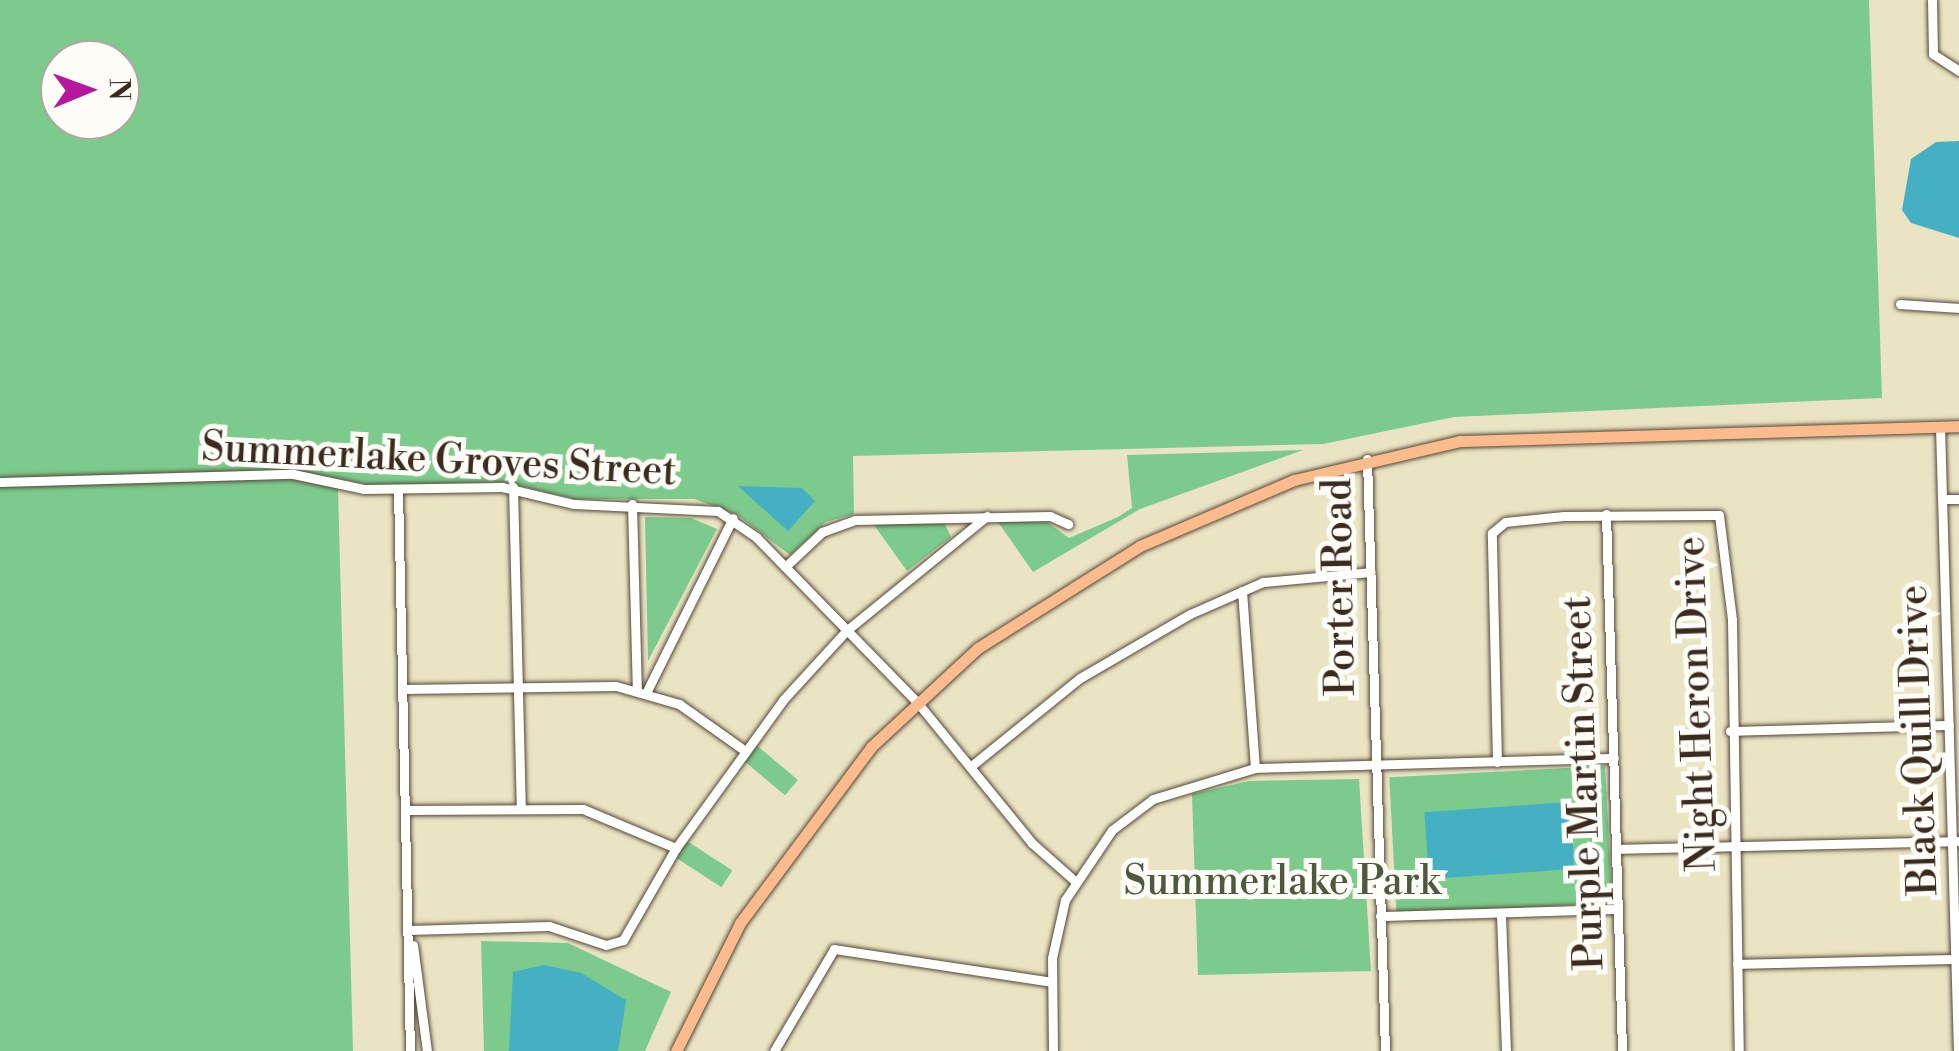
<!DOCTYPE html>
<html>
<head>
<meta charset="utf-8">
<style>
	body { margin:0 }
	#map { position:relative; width:1959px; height:1051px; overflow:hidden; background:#eae4c3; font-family:"Libre Bodoni",serif }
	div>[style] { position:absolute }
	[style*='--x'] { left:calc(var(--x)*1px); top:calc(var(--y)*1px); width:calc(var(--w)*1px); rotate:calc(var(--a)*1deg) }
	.green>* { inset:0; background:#7ccb8c; transform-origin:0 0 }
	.water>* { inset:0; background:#45afc4; transform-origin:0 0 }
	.roads { filter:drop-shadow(0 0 2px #554637) drop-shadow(0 0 2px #554637) }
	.minor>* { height:9px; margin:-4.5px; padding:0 4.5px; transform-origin:4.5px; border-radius:4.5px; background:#fff }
	.major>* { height:11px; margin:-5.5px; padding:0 5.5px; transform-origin:5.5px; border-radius:5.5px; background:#fbbb8d }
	span { translate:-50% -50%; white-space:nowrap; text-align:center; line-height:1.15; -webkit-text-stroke:10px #fdfcf7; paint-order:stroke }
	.street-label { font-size:40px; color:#3b2a1e }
	.park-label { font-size:40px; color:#4e5a3f }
	.north { position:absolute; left:40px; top:40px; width:100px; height:100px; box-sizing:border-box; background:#fdfcf7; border:2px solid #afa8a0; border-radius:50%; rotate:89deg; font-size:28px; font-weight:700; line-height:40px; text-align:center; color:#3b2a1e }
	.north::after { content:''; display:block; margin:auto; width:35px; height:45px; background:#b5179e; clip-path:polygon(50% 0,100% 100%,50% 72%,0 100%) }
</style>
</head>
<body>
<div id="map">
	<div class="green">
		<div style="clip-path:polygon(evenodd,0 0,1869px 0,1882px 398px,1454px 417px,1323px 444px,853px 456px,854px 514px,826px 522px,790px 555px,736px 514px,694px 499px,575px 499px,504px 482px,370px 485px,327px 476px,338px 488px,353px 1051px,0 1051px,0 0,60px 60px,120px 60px,120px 120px,60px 120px,60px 60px)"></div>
		<div style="clip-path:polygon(1303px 450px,1140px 509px,1033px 572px,998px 522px,1046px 521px,1069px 538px,1118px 517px,1132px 508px,1127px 455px)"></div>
		<div style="clip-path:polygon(645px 517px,691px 518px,717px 529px,648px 661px)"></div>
		<div style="clip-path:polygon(944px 522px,951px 537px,907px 571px,874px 525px)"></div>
		<div style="left:755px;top:744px;width:56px;height:20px;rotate:40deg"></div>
		<div style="left:1605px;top:766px;width:137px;height:216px;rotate:87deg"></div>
		<div style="clip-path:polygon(1359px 779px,1371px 971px,1198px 975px,1192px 794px,1249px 781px)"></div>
		<div style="left:687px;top:841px;width:54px;height:20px;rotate:33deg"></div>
		<div style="clip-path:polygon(481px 941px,568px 943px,671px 992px,645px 1051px,484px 1051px)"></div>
	</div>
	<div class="water">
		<div style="clip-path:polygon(1959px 141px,1959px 238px,1911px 223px,1902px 210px,1911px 159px,1936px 142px)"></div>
		<div style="clip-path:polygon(738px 486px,802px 488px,815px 501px,788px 531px)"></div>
		<div style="left:1570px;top:802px;width:67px;height:146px;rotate:86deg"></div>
		<div style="clip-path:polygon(544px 965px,581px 973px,626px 1000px,618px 1051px,509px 1051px,513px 972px)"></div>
	</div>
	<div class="roads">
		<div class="minor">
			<div style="--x:1932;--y:0;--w:54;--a:88.9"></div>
			<div style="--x:1933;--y:54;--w:31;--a:33"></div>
			<div style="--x:1900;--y:304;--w:59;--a:3.9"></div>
			<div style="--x:1940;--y:427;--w:624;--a:88.35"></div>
			<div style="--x:1367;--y:459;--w:592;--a:88.26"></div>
			<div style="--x:0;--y:482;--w:293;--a:-1.6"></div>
			<div style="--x:293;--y:474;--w:73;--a:11.9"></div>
			<div style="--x:364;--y:489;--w:138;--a:-0.8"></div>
			<div style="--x:502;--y:487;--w:74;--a:13.3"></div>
			<div style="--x:574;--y:504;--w:144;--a:2.8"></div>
			<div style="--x:718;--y:511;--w:46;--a:34.4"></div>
			<div style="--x:756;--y:537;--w:231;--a:45.7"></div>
			<div style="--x:917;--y:702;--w:182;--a:50.8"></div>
			<div style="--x:1032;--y:843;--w:57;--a:41.5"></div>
			<div style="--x:513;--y:487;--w:319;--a:88.6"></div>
			<div style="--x:398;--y:489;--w:562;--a:88.78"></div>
			<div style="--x:1942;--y:499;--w:17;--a:0"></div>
			<div style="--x:632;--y:504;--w:186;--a:88.5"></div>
			<div style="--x:1606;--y:514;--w:537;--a:88.29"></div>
			<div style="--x:785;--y:567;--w:51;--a:-43.4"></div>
			<div style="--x:822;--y:532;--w:35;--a:-20"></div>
			<div style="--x:855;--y:520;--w:195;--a:-1.2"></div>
			<div style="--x:1050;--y:516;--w:20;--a:24"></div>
			<div style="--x:1242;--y:591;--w:177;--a:85.8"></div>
			<div style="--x:403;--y:689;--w:213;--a:-0.8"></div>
			<div style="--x:616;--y:686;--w:66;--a:15.9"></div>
			<div style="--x:679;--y:704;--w:80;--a:35.3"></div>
			<div style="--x:646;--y:693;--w:195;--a:-63.6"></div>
			<div style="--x:1730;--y:731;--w:219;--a:-1.6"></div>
			<div style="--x:1497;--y:762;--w:229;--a:-91.3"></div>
			<div style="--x:1492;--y:533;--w:17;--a:-40"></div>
			<div style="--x:1505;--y:522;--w:59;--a:-5.8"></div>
			<div style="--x:1564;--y:516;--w:155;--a:-0.4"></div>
			<div style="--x:1719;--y:515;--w:106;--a:82.9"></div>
			<div style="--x:1732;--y:620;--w:431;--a:89.1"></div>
			<div style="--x:970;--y:767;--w:141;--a:-39"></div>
			<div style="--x:1080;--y:678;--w:127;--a:-30.2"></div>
			<div style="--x:1190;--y:614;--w:80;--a:-23.7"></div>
			<div style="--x:1263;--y:582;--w:108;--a:-5.3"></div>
			<div style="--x:405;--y:810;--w:178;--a:-0.3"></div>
			<div style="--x:583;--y:809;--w:101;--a:22.8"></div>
			<div style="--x:1616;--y:849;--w:343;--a:-1.3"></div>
			<div style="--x:1501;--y:915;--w:136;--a:87.9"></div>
			<div style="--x:1380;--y:916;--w:238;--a:-1.7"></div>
			<div style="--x:409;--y:930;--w:140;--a:-1.6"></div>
			<div style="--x:549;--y:926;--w:60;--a:18.4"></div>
			<div style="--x:606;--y:945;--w:18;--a:-16"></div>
			<div style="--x:623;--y:940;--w:106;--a:-60.1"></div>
			<div style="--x:676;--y:848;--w:183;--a:-54.1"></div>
			<div style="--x:783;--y:700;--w:93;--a:-47.6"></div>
			<div style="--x:846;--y:631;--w:182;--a:-39.2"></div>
			<div style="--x:413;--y:945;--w:107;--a:82.5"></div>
			<div style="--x:1737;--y:964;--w:222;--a:-1.3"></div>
			<div style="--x:774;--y:1051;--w:118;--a:-59.5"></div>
			<div style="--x:834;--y:949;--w:220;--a:8.6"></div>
			<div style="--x:1053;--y:1051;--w:93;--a:-90.6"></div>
			<div style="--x:1052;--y:958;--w:59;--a:-77.4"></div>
			<div style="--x:1065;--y:900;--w:84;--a:-56.1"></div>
			<div style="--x:1112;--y:830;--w:51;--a:-37.1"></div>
			<div style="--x:1153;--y:799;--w:107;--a:-16.9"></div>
			<div style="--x:1255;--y:768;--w:359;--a:-1.6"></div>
		</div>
		<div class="major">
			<div style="--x:676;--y:1051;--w:143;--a:-63.4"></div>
			<div style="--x:740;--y:923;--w:219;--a:-53.3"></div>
			<div style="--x:871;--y:747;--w:146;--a:-42.8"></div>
			<div style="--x:978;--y:648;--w:191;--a:-32.2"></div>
			<div style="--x:1140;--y:546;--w:168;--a:-23.2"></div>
			<div style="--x:1294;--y:480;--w:171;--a:-13.2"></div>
			<div style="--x:1460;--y:441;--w:499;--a:-1.7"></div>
		</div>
	</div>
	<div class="street-label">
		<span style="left:439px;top:460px;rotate:3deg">Summerlake Groves Street</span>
		<span style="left:1340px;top:587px;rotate:-91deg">Porter Road</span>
		<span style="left:1697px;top:704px;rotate:-92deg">Night Heron Drive</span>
		<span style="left:1919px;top:740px;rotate:-92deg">Black Quill Drive</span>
		<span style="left:1584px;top:783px;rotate:-92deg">Purple Martin Street</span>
	</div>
	<div class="park-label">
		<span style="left:1282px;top:882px">Summerlake Park</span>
	</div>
	<div class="north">N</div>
</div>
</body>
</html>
